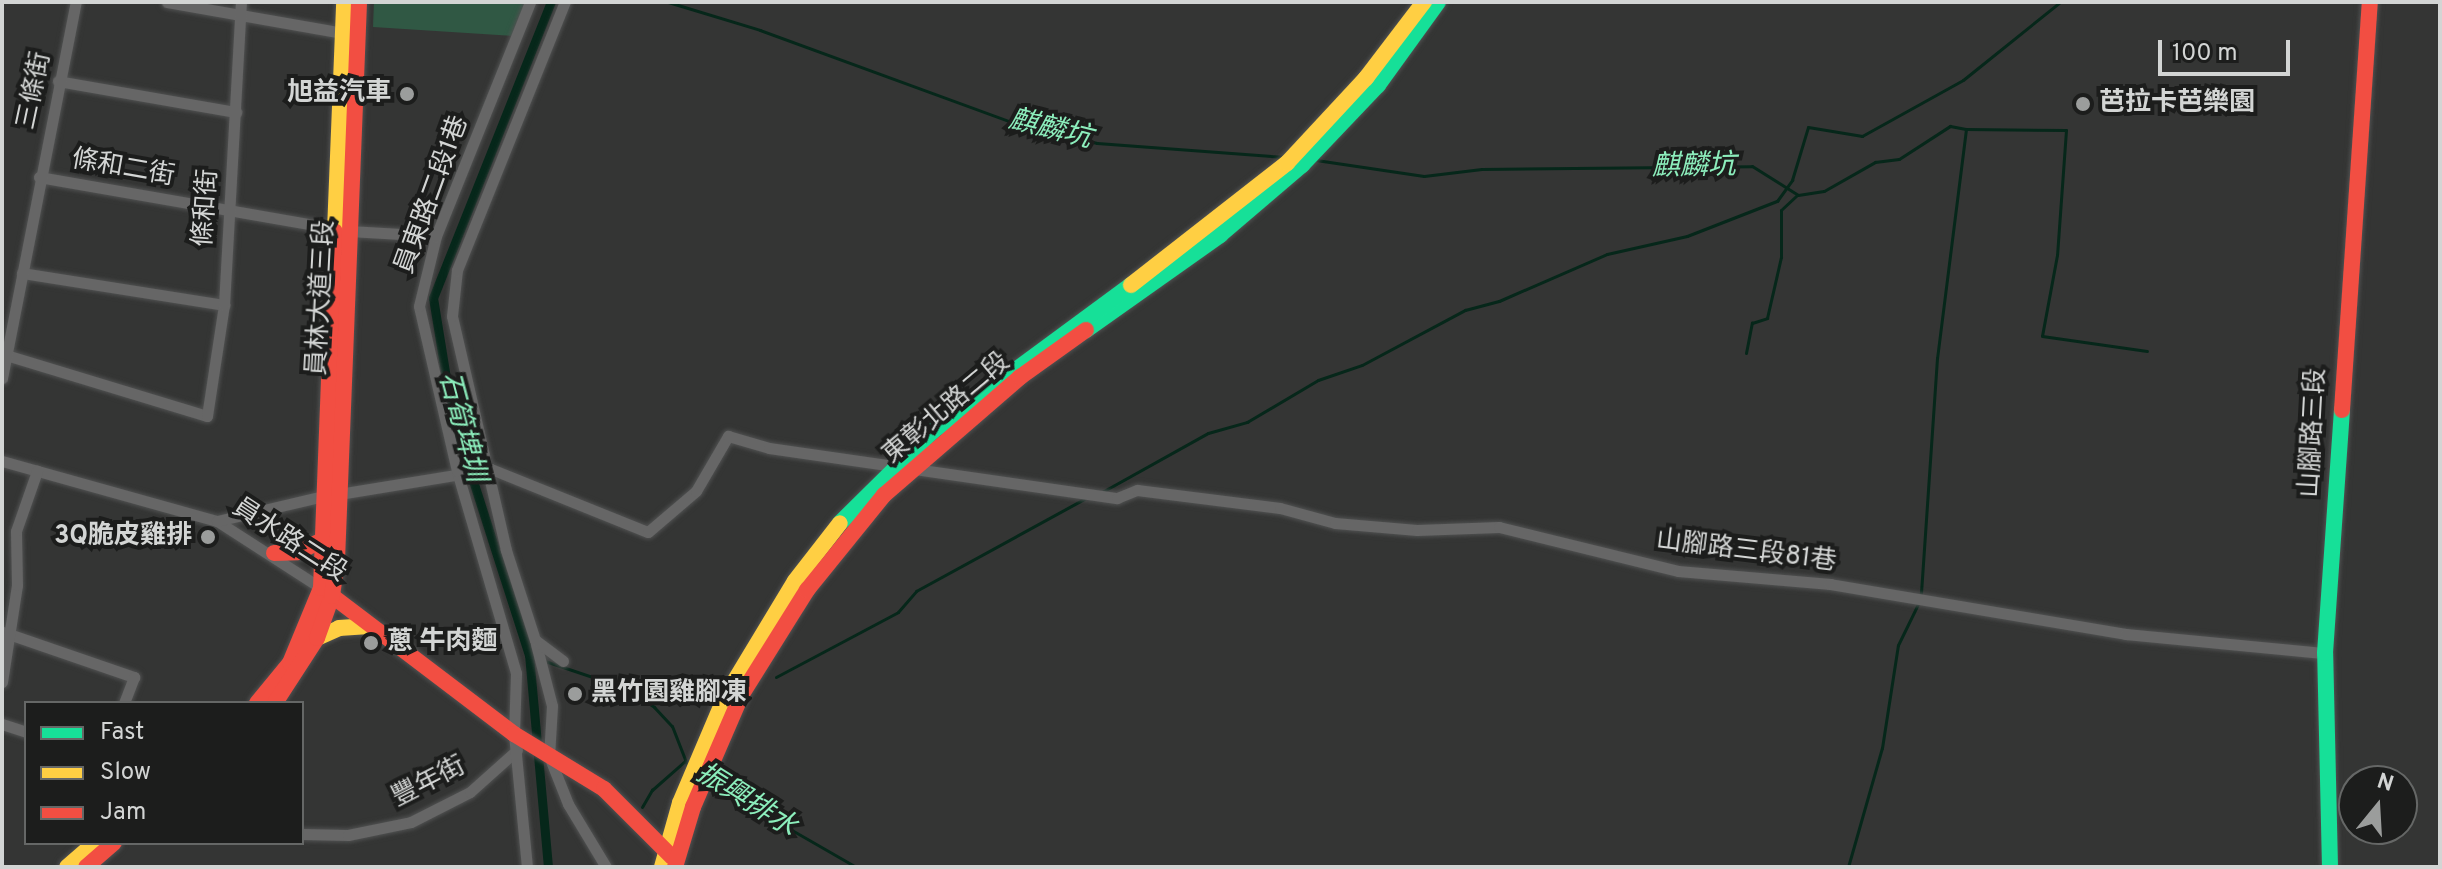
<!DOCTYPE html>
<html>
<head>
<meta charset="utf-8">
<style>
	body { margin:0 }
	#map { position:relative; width:2442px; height:869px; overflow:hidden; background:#343534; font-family:Overpass,"Noto Sans TC",sans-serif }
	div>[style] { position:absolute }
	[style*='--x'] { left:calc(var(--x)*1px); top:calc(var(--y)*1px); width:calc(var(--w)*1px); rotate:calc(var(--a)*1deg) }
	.green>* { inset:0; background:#305844 }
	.stream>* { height:3px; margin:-1.5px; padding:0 1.5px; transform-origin:1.5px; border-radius:1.5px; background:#06271a }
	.canal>* { height:9px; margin:-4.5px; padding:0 4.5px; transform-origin:4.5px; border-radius:4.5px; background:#06271a }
	.roads { filter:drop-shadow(0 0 2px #505151) drop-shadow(0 0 2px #505151) }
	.street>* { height:11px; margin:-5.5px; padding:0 5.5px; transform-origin:5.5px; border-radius:5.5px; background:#666 }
	.fast>* { height:16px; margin:-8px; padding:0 8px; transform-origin:8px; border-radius:8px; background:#16e098 }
	.slow>* { height:16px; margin:-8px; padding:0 8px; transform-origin:8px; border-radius:8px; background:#ffcf43 }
	.jam>* { height:16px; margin:-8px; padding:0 8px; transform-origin:8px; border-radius:8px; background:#f24e42 }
	.dots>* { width:22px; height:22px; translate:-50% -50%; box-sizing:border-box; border:4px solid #1c1d1c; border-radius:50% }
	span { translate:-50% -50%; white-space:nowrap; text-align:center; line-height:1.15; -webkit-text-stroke:8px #1c1d1c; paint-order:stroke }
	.street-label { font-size:26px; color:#d3d5d4 }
	.poi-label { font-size:26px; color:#d3d5d4; font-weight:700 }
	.right { translate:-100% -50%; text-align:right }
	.left { translate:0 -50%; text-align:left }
	.water-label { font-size:28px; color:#8ceebc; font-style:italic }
	.frame { position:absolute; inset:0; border:4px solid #d3d5d4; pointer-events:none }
	.legend { position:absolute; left:24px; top:701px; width:280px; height:144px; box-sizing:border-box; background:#1c1d1c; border:2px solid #656766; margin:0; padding:10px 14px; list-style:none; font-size:24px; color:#d3d5d4 }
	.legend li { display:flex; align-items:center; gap:16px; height:40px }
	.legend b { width:40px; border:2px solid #656766 }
	.north { position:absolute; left:2338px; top:765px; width:80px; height:80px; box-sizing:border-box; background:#1c1d1c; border:2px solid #656766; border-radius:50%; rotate:18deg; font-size:22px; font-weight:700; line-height:32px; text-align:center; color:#d3d5d4 }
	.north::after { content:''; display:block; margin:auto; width:28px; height:36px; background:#9b9d9c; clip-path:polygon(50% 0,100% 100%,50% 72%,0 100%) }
	.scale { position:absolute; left:2158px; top:40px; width:132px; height:36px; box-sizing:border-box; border:4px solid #d3d5d4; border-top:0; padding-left:10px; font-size:24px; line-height:28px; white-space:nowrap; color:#d3d5d4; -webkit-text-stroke:6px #1c1d1c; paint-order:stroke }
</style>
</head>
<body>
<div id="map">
	<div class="green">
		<div style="clip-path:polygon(374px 2px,526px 2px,513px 36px,373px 27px)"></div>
	</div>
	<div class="stream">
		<div style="--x:668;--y:2;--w:96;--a:16.9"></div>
		<div style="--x:760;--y:30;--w:277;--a:20.1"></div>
		<div style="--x:1020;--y:125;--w:79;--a:13.2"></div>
		<div style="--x:1097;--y:143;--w:188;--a:4.3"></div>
		<div style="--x:1966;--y:129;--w:100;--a:0.6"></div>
		<div style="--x:2066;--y:130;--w:125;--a:94.1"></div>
		<div style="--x:2057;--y:255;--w:82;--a:100.5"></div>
		<div style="--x:2042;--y:336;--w:106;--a:8.1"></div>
		<div style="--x:1316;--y:160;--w:109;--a:8.4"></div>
		<div style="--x:1424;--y:176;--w:58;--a:-6.9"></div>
		<div style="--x:1482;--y:169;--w:270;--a:-0.6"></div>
		<div style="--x:1752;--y:166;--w:54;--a:32.2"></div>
		<div style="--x:1798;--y:195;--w:26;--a:-9"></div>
		<div style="--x:1824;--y:191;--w:59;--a:-29.6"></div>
		<div style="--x:1875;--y:162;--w:24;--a:-7"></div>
		<div style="--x:1899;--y:159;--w:61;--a:-32.9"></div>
		<div style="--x:1950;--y:126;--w:16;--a:11"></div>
		<div style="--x:1966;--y:129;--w:231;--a:97.2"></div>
		<div style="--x:1937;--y:358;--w:237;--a:93.9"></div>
		<div style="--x:1746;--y:353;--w:31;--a:-79"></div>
		<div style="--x:1752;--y:323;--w:16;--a:-18"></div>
		<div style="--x:1767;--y:318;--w:63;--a:-77.1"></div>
		<div style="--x:1781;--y:257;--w:47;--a:-90"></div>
		<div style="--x:1781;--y:210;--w:22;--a:-43"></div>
		<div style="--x:1102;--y:492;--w:121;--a:-29.1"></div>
		<div style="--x:1208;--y:433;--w:41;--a:-15.8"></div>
		<div style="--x:1247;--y:422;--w:82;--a:-30.6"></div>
		<div style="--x:1318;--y:380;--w:46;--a:-18.8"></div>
		<div style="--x:1362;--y:365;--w:117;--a:-28.1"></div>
		<div style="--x:1465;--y:310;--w:35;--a:-15"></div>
		<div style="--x:1499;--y:301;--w:118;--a:-23.5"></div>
		<div style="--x:1607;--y:254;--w:82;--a:-12.7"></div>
		<div style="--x:1687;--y:236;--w:97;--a:-21.3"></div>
		<div style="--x:1777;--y:201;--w:26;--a:-54"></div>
		<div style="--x:1792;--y:180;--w:55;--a:-73.2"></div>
		<div style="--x:1808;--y:127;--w:55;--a:9.5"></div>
		<div style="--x:1862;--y:136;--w:115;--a:-29"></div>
		<div style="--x:1963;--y:80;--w:124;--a:-38.8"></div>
		<div style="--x:542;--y:660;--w:88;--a:18.6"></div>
		<div style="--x:625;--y:688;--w:35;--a:33"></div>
		<div style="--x:654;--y:707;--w:26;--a:47"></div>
		<div style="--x:672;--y:726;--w:44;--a:68.7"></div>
		<div style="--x:776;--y:677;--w:138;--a:-28"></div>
		<div style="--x:898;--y:612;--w:28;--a:-49"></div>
		<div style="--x:916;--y:591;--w:196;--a:-28.7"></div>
		<div style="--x:710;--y:783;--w:168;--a:29.9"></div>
		<div style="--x:642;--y:807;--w:20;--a:-60"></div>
		<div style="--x:652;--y:790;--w:44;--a:-41.3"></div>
		<div style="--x:1848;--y:867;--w:124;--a:-74.1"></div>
		<div style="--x:1882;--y:748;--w:104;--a:-81.2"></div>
		<div style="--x:1898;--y:645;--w:48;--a:-64"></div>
	</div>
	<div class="canal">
		<div style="--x:548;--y:867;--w:213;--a:-95.1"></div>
		<div style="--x:529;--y:655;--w:252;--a:-107.8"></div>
		<div style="--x:452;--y:415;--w:119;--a:-99.2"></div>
		<div style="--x:433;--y:298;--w:319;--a:-68.3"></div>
	</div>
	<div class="roads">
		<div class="street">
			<div style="--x:167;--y:2;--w:179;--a:10"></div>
			<div style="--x:58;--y:81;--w:181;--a:9.9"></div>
			<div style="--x:39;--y:177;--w:315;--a:9.9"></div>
			<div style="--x:349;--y:231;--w:87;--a:3.3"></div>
			<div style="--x:22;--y:273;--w:205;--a:9"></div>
			<div style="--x:6;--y:355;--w:210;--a:16.9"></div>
			<div style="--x:207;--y:416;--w:112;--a:-81.3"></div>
			<div style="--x:224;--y:305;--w:303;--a:-86.8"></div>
			<div style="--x:2;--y:378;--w:383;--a:-78.9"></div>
			<div style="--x:2;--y:461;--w:223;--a:15.6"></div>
			<div style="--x:217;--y:521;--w:124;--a:32.8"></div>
			<div style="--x:339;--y:494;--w:154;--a:-9.3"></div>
			<div style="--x:491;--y:469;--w:169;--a:21.9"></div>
			<div style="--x:648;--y:532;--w:63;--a:-40.5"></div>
			<div style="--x:696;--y:491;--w:64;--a:-59.8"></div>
			<div style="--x:728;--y:436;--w:43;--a:16.3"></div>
			<div style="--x:769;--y:448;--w:352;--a:8.2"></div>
			<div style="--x:1117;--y:498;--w:22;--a:-22"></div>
			<div style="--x:1137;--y:490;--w:144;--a:7.2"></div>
			<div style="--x:1280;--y:508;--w:57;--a:15.3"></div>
			<div style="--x:1335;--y:523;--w:82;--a:4.9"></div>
			<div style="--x:1417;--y:530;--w:82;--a:-2.1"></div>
			<div style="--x:1499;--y:527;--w:184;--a:13.8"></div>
			<div style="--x:1678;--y:571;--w:153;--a:4.9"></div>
			<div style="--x:1830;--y:584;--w:300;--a:9.6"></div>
			<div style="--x:2126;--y:634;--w:200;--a:5.5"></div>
			<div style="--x:217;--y:521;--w:110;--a:-13.2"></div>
			<div style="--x:3;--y:632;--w:139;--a:19"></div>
			<div style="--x:134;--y:677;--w:28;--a:111"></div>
			<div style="--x:536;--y:644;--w:64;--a:75.5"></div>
			<div style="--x:552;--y:706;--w:50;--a:93.4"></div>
			<div style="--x:549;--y:756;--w:52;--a:68.4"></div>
			<div style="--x:568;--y:804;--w:74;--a:58.9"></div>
			<div style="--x:563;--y:661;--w:35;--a:-143"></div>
			<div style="--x:535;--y:640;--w:95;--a:-107.9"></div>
			<div style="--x:506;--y:550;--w:240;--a:-103"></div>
			<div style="--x:452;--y:316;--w:46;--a:-83.8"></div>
			<div style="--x:457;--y:270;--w:289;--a:-68.1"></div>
			<div style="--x:2;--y:682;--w:98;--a:-81.2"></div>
			<div style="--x:17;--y:585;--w:54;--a:-91.1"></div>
			<div style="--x:16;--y:531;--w:64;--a:-70.7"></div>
			<div style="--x:2;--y:724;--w:25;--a:18"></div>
			<div style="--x:302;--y:834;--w:46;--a:1.2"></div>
			<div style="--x:348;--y:835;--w:64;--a:-11.7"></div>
			<div style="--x:411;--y:822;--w:66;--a:-27"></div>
			<div style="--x:470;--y:792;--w:63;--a:-41.8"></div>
			<div style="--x:527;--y:867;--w:134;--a:-95.6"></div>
			<div style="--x:514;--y:734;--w:61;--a:-88.1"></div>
			<div style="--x:516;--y:673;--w:210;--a:-106.3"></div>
			<div style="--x:457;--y:471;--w:169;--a:-103"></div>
			<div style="--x:419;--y:306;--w:72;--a:-76.3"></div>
			<div style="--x:436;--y:236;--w:252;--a:-68.1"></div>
		</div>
		<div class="fast">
			<div style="--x:1086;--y:330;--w:164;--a:-35.3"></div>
			<div style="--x:1220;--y:235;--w:108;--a:-40.5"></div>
			<div style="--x:1302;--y:165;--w:110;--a:-46.5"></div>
			<div style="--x:1378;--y:85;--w:102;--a:-54.1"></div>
			<div style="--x:840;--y:523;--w:131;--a:-44.7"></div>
			<div style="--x:933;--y:431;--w:246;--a:-36.4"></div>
			<div style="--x:2330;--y:867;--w:214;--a:-91.3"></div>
			<div style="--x:2325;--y:653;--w:244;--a:-86"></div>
		</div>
		<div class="slow">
			<div style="--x:335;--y:231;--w:229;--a:-87.7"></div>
			<div style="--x:1131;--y:285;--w:198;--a:-38"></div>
			<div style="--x:1287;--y:163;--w:116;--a:-47.1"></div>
			<div style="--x:1366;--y:78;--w:96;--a:-52.7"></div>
			<div style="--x:317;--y:638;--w:24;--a:-24"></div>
			<div style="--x:339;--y:628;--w:30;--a:-4"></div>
			<div style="--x:67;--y:867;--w:37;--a:-41"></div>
			<div style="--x:662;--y:867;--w:66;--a:-74.3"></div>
			<div style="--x:680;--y:803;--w:115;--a:-67"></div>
			<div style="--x:725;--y:697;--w:135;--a:-58.9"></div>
			<div style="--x:795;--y:581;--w:73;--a:-52.2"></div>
		</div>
		<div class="jam">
			<div style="--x:2342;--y:410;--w:409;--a:-86.1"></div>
			<div style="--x:274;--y:553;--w:24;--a:-2"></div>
			<div style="--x:298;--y:552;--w:28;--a:-26"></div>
			<div style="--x:327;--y:592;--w:235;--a:37.2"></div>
			<div style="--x:514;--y:734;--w:105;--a:31.4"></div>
			<div style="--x:604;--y:789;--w:96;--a:45"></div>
			<div style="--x:257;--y:703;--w:52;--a:-50.5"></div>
			<div style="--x:290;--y:663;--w:81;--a:-67.5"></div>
			<div style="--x:321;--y:588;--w:357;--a:-87.8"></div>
			<div style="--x:275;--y:703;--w:77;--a:-57.1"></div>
			<div style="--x:317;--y:638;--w:45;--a:-70.3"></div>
			<div style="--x:332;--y:596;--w:36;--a:-82"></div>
			<div style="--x:337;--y:560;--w:558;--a:-87.74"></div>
			<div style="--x:86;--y:867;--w:37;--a:-41"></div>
			<div style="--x:675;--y:867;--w:63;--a:-73.3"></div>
			<div style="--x:693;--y:807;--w:123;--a:-66.6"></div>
			<div style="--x:742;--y:694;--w:123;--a:-58"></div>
			<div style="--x:807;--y:590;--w:122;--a:-51"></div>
			<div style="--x:884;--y:495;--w:180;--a:-40.9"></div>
			<div style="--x:1020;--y:377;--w:81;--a:-35.5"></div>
		</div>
	</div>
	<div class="dots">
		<div style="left:407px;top:94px;background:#9b9d9c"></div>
		<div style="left:2083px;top:104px;background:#9b9d9c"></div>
		<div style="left:208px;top:537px;background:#9b9d9c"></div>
		<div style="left:371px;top:643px;background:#9b9d9c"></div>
		<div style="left:575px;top:694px;background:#9b9d9c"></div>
	</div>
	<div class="street-label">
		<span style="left:35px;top:91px;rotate:-78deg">三條街</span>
		<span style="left:123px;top:169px;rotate:10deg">條和二街</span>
		<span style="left:433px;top:195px;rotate:-70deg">員東路二段1巷</span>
		<span style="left:207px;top:208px;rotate:-86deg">條和街</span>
		<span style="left:322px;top:298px;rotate:-87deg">員林大道三段</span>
		<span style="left:947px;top:409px;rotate:-40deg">東彰北路二段</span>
		<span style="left:2314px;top:433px;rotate:-87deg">山腳路三段</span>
		<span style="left:289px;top:541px;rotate:33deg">員水路二段</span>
		<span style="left:1746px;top:552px;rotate:7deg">山腳路三段81巷</span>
		<span style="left:429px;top:783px;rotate:-27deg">豐年街</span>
	</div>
	<div class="poi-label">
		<span class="right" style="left:391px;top:94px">旭益汽車</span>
		<span class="left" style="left:2099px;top:104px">芭拉卡芭樂園</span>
		<span class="right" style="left:192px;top:537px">3Q脆皮雞排</span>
		<span class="left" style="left:387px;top:643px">蔥 牛肉麵</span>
		<span class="left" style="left:591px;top:694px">黑竹園雞腳凍</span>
	</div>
	<div class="water-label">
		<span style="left:1050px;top:130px;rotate:14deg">麒麟坑</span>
		<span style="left:1694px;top:167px;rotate:-1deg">麒麟坑</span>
		<span style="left:461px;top:427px;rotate:75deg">石筍埤圳</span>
		<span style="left:746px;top:801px;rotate:32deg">振興排水</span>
	</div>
	<div class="frame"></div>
	<ul class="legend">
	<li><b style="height:10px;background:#16e098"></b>Fast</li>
	<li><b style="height:10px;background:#ffcf43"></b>Slow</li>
	<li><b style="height:10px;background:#f24e42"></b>Jam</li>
	</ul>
	<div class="north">N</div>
	<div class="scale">100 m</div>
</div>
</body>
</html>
